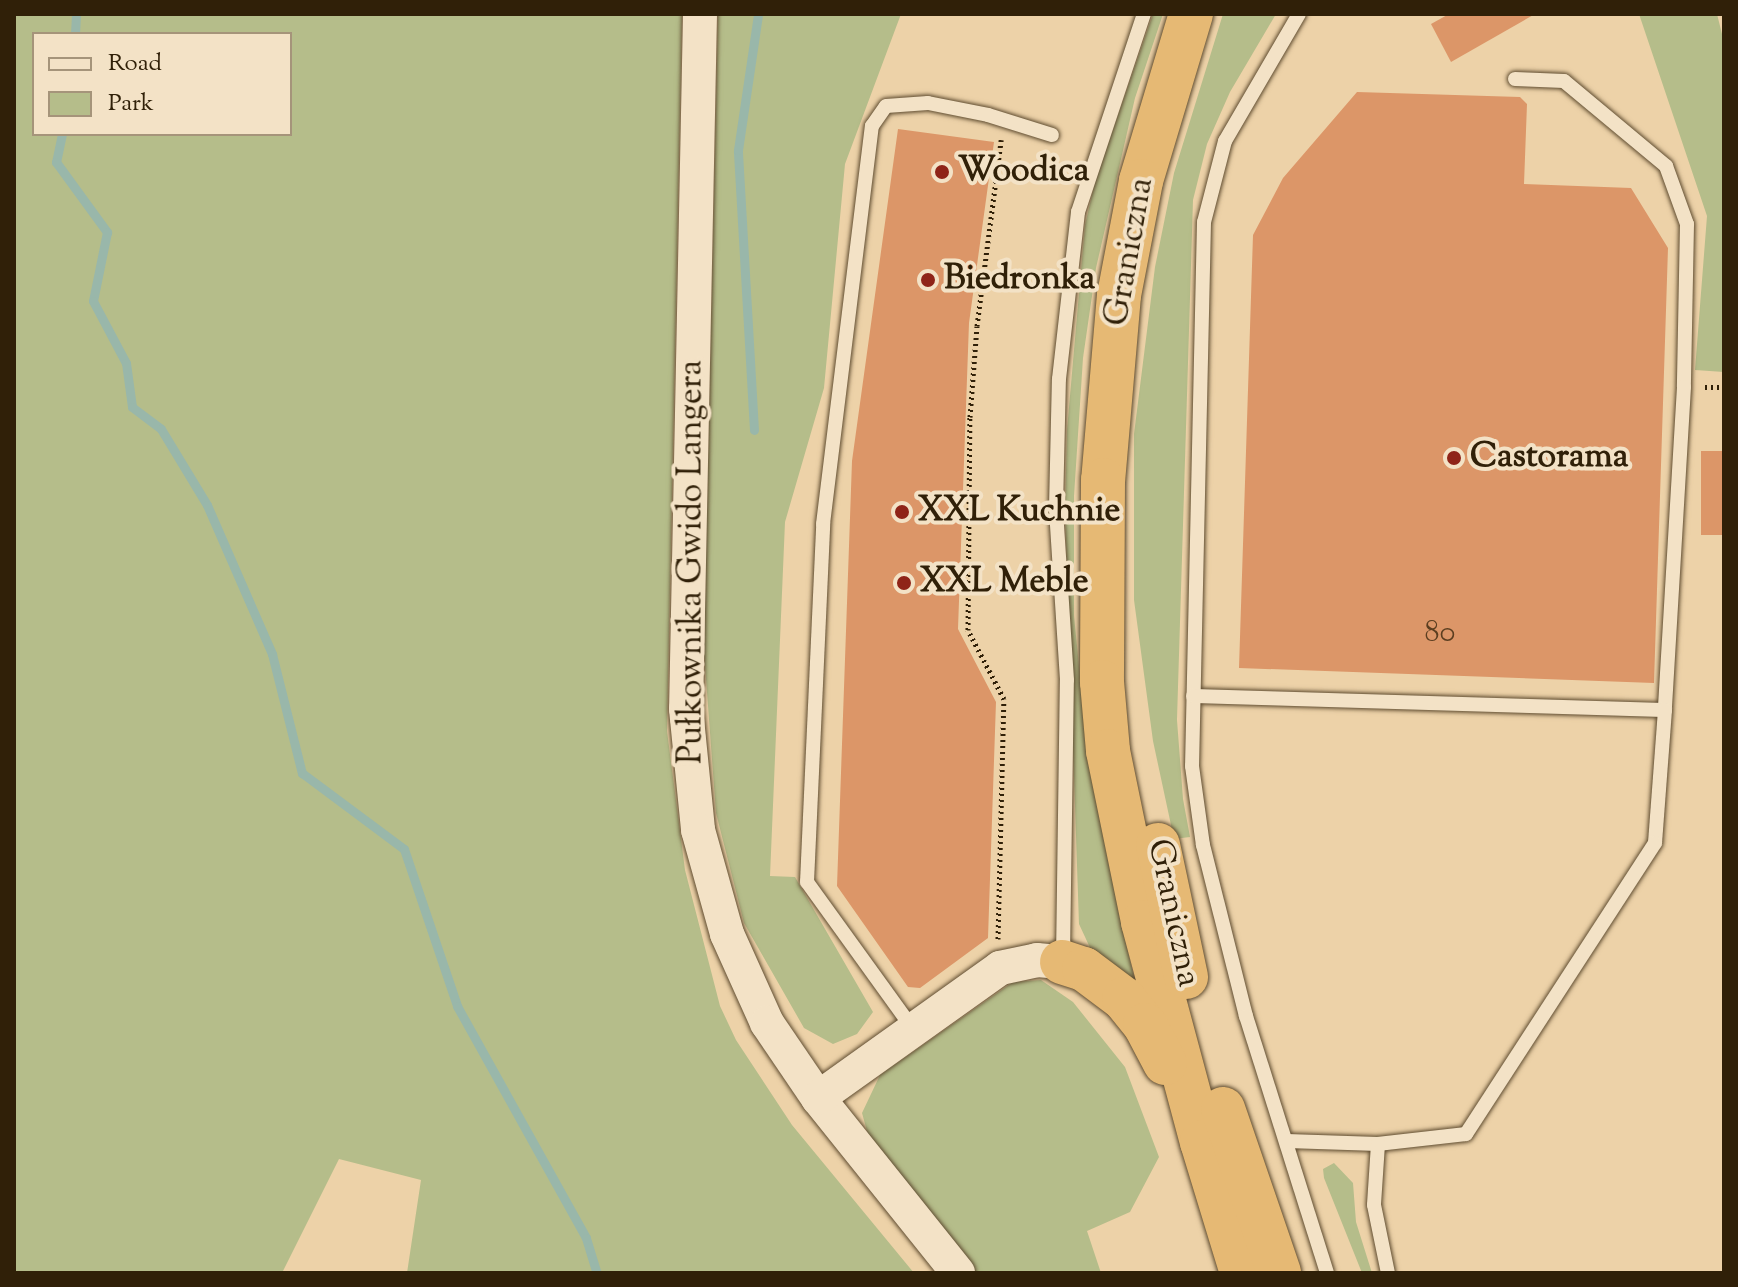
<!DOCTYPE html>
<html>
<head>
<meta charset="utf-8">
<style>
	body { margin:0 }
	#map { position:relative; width:1738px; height:1287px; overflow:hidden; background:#edd2a8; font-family:"Sorts Mill Goudy",serif }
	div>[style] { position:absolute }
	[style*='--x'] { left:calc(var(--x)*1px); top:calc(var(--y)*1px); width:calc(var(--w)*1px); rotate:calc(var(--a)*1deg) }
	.green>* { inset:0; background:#b5bd8a }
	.stream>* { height:9px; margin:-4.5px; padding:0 4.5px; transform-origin:4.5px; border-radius:4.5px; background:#99b7aa }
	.building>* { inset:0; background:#dc9668; transform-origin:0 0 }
	.path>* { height:5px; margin-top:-2.5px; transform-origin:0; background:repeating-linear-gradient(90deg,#302008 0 2px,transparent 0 6px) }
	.roads { filter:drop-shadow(0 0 2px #5f4c30) drop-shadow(0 0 2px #5f4c30) }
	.service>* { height:14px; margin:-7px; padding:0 7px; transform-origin:7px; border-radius:7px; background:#f3e2c6 }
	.tertiary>* { height:34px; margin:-17px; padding:0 17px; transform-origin:17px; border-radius:17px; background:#f3e2c6 }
	.trunk>* { height:44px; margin:-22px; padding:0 22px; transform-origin:22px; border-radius:22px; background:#e6b974 }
	.dots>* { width:22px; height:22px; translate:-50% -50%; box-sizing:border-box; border:4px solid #f3e2c6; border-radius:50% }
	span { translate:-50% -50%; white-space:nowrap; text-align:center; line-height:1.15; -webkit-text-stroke:8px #f3e2c6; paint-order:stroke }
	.number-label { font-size:30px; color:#5b3e20 }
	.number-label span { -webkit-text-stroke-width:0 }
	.poi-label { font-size:34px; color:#302008; font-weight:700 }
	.left { translate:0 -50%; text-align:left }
	.street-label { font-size:34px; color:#302008 }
	.frame { position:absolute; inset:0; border:16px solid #302008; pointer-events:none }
	.legend { position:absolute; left:32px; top:32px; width:260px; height:104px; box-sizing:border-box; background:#f3e2c6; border:2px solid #a5947a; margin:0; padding:10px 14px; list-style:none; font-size:24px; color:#302008 }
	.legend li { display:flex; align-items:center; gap:16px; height:40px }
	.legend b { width:40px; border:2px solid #a5947a }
</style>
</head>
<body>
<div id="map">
	<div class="green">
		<div style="clip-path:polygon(evenodd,14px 14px,682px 14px,667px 731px,685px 870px,720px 1006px,736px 1040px,792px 1125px,914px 1273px,407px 1273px,421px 1180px,339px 1159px,282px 1273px,14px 1273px,14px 14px,34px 34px,290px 34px,290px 134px,34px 134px,34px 34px)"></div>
		<div style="clip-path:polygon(718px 14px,901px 14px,845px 164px,824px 388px,785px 522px,770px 876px,795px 877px,873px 1012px,857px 1034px,833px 1044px,804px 1028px,744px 923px,716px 813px,704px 652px)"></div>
		<div style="clip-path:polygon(1153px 14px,1163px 14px,1135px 98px,1096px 268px,1083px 358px,1074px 496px,1074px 616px,1081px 686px,1112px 879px,1136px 987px,1092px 952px,1079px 924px,1065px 511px,1067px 430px,1085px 225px,1095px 182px)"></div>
		<div style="clip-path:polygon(1223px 14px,1276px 14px,1230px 92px,1207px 144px,1193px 200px,1177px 720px,1183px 799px,1190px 837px,1174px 839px,1153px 741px,1134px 600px,1134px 434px,1155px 267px,1174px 173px)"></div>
		<div style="clip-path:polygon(1639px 14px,1717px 14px,1724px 42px,1724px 372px,1695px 370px,1707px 216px)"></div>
		<div style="clip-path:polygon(1041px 980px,1073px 1002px,1125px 1067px,1159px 1157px,1130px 1212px,1087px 1231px,1101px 1273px,974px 1273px,870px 1142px,862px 1113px,880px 1075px,1013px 982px)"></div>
		<div style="clip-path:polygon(1334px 1163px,1353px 1183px,1356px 1222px,1372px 1273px,1362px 1273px,1324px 1178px,1323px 1169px)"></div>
	</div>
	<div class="stream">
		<div style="--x:75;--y:34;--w:20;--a:-87"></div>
		<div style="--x:62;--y:134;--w:29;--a:102"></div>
		<div style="--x:56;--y:162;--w:87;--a:53.9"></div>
		<div style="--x:107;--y:232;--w:70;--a:101.5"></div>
		<div style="--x:93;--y:301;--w:70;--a:62"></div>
		<div style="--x:126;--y:363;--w:44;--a:82.2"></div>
		<div style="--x:132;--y:407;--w:36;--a:37"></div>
		<div style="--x:161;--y:429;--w:89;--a:58.8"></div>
		<div style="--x:207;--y:505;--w:163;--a:66.4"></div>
		<div style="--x:272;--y:654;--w:123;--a:75.9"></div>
		<div style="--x:302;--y:773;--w:127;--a:36.7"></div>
		<div style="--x:404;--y:849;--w:166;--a:71.3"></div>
		<div style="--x:457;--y:1006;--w:265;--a:60.9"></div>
		<div style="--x:586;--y:1238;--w:37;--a:73"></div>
		<div style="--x:754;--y:430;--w:280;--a:-93.3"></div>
		<div style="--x:738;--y:150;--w:137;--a:-81.6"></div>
	</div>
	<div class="building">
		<div style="clip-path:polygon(1449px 14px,1535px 14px,1451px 62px,1431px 24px)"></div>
		<div style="clip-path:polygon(1357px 92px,1520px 97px,1527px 104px,1524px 184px,1631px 188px,1668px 248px,1654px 683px,1239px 668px,1253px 235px,1283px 178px)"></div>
		<div style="clip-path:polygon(898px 129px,994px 142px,969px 323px,958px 629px,996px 702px,988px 938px,920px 988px,908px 987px,837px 886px,852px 461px)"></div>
		<div style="left:1701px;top:451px;width:23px;height:84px"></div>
	</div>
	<div class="path">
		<div style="--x:1705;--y:387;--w:19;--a:0"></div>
		<div style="--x:998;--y:939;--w:240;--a:-88.6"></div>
		<div style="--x:1004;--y:699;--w:78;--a:-117.6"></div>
		<div style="--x:968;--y:630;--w:213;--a:-89.5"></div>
		<div style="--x:970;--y:417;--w:91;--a:-85.6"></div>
		<div style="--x:977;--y:326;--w:188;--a:-82.6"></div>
	</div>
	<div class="roads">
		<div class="service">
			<div style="--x:1299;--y:14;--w:147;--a:120.2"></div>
			<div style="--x:1225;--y:141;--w:84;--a:104.5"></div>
			<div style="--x:1204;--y:222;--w:544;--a:91.26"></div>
			<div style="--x:1192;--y:766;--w:80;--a:82.1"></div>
			<div style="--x:1203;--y:845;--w:176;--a:75.9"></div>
			<div style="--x:1246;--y:1016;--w:269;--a:72.5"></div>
			<div style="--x:1515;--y:79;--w:49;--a:2.3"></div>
			<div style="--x:1564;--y:81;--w:133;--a:39.8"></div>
			<div style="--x:1666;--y:166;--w:62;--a:70.1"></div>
			<div style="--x:1687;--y:224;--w:163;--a:91.1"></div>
			<div style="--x:1684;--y:387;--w:324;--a:93.4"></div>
			<div style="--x:1193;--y:696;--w:472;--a:1.7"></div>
			<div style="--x:1665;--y:710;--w:133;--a:94.3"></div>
			<div style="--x:1655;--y:843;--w:347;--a:123"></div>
			<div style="--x:1466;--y:1134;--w:89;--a:173.5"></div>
			<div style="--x:1378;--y:1144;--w:91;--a:-178.1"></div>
			<div style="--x:1063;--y:958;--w:278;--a:-89.2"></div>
			<div style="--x:1067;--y:680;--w:172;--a:-93.7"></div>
			<div style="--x:1056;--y:508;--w:129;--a:-88.7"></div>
			<div style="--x:1059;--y:379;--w:168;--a:-83.5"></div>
			<div style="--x:1078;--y:212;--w:209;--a:-71.6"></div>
			<div style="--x:913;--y:1029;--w:181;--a:-125.8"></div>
			<div style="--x:807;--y:882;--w:358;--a:-87.4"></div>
			<div style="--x:823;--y:524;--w:401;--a:-83"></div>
			<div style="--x:872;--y:126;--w:24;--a:-55"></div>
			<div style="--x:886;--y:106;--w:42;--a:-4.1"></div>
			<div style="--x:928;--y:103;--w:61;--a:11.3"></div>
			<div style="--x:988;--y:115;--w:67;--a:17.4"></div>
			<div style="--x:1378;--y:1144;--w:61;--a:93.8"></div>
			<div style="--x:1374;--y:1205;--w:69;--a:78.4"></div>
		</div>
		<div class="tertiary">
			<div style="--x:700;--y:14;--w:695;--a:91.15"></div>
			<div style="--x:686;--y:709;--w:122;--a:84.3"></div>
			<div style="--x:698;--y:830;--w:108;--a:74.4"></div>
			<div style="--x:727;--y:934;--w:98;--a:65.8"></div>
			<div style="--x:767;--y:1023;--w:91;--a:55.8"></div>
			<div style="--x:818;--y:1098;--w:224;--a:51.3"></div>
			<div style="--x:818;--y:1098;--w:224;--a:-35.5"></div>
			<div style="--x:1000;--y:968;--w:38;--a:-12"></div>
			<div style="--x:1037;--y:960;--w:25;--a:5"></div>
		</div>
		<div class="trunk">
			<div style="--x:1191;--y:14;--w:174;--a:106.7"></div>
			<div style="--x:1141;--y:181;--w:116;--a:100.9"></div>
			<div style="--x:1119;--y:295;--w:186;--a:94.9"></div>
			<div style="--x:1103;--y:480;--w:202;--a:90.3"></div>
			<div style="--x:1102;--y:682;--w:69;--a:85"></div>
			<div style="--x:1108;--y:751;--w:175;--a:78.4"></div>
			<div style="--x:1143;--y:922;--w:228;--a:75"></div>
			<div style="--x:1202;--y:1142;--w:137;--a:73"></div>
			<div style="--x:1158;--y:845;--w:135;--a:78"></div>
			<div style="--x:1062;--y:962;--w:23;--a:18"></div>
			<div style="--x:1084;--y:969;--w:50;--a:36.9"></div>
			<div style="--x:1124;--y:999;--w:33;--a:51"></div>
			<div style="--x:1145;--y:1025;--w:43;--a:62.2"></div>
			<div style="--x:1223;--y:1109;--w:173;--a:71.1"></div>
		</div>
	</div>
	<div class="dots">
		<div style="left:942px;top:172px;background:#8f2418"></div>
		<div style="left:928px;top:280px;background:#8f2418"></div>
		<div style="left:1454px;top:458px;background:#8f2418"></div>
		<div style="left:902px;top:512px;background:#8f2418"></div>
		<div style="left:904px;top:583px;background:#8f2418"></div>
	</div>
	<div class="number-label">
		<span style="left:1440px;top:634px">80</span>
	</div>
	<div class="poi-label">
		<span class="left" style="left:958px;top:172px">Woodica</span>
		<span class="left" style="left:944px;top:280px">Biedronka</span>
		<span class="left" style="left:1470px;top:458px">Castorama</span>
		<span class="left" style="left:918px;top:512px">XXL Kuchnie</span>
		<span class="left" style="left:920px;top:583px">XXL Meble</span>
	</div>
	<div class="street-label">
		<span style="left:1130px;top:252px;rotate:-80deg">Graniczna</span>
		<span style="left:692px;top:562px;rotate:-90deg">Pułkownika Gwido Langera</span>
		<span style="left:1173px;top:913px;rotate:78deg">Graniczna</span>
	</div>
	<div class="frame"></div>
	<ul class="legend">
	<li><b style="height:10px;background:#f3e2c6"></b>Road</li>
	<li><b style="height:22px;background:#b5bd8a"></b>Park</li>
	</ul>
</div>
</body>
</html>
